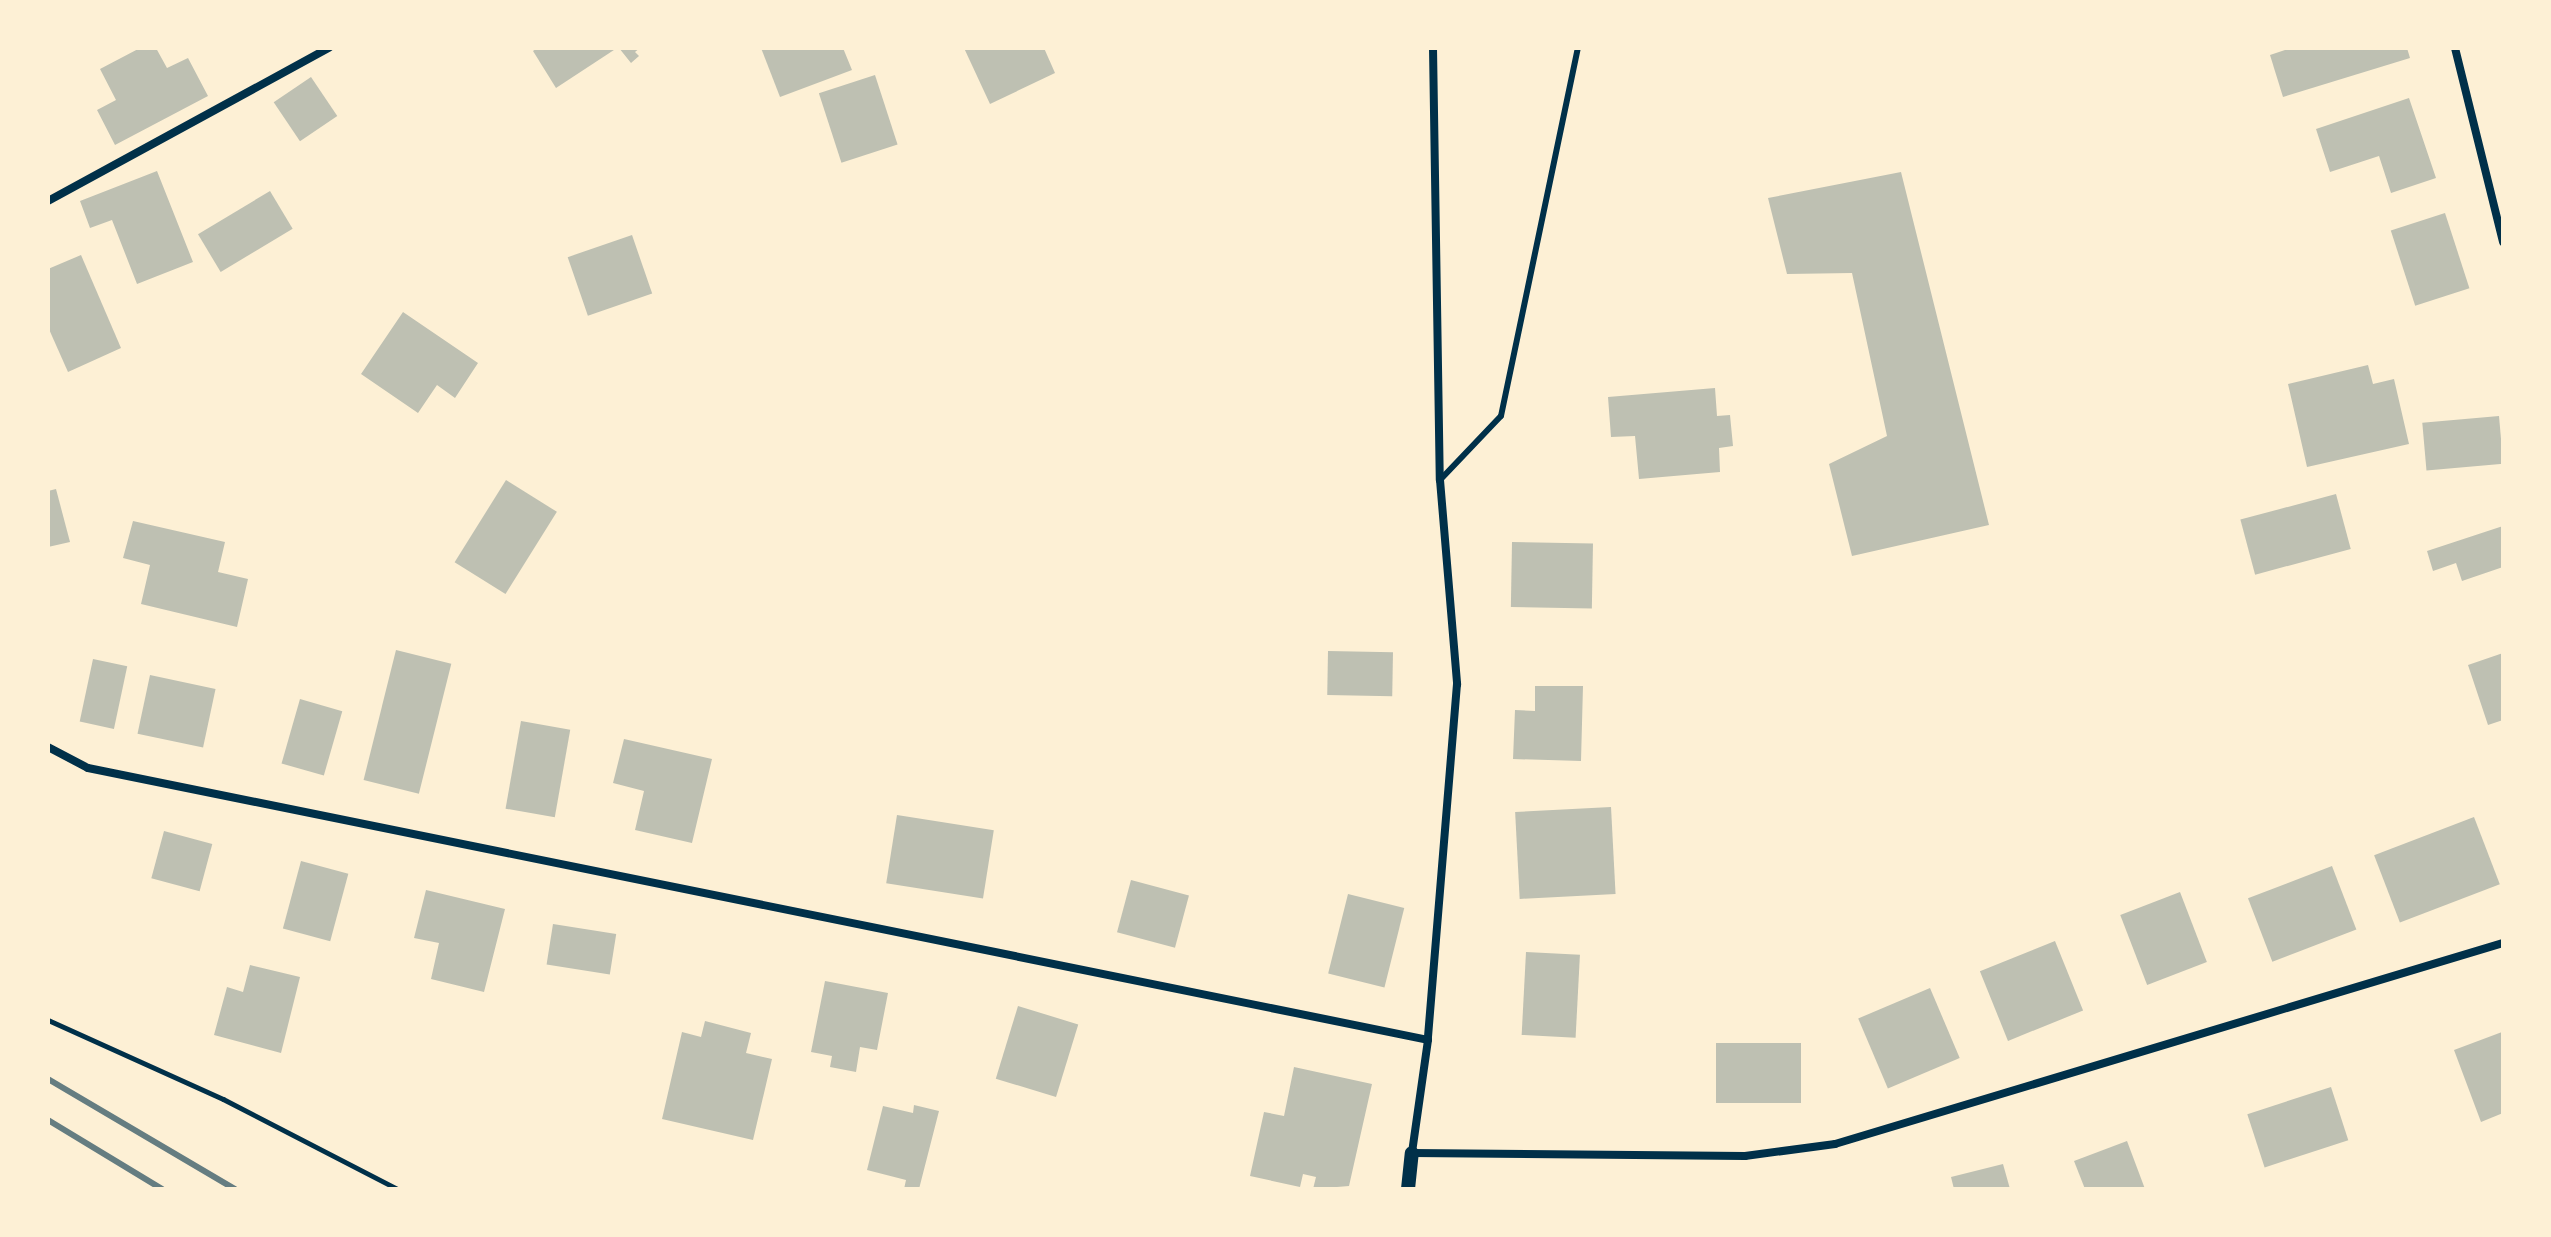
<!DOCTYPE html>
<html>
<head>
<meta charset="utf-8">
<style>
	body { margin:0 }
	#map { position:relative; width:2551px; height:1237px; overflow:hidden; background:#fdf0d5; font-family:Overpass,sans-serif }
	div>[style] { position:absolute }
	[style*='--x'] { left:calc(var(--x)*1px); top:calc(var(--y)*1px); width:calc(var(--w)*1px); rotate:calc(var(--a)*1deg) }
	.building>* { inset:0; background:#bec0b2; transform-origin:0 0 }
	.path>* { height:5px; margin:-2.5px; padding:0 2.5px; transform-origin:2.5px; border-radius:2.5px; background:#003049 }
	.service>* { height:6px; margin:-3px; padding:0 3px; transform-origin:3px; border-radius:3px; background:#003049 }
	.minor>* { height:8px; margin:-4px; padding:0 4px; transform-origin:4px; border-radius:4px; background:#003049 }
	.tertiary>* { height:14px; margin:-7px; padding:0 7px; transform-origin:7px; border-radius:7px; background:#003049 }
	.rail>* { height:6px; margin:-3px; padding:0 3px; transform-origin:3px; border-radius:3px; background:#657d81 }
	span { translate:-50% -50%; white-space:nowrap; text-align:center; line-height:1.15; -webkit-text-stroke:8px #fdf0d5; paint-order:stroke }
	.frame { position:absolute; inset:0; border:50px solid #fdf0d5; pointer-events:none }
</style>
</head>
<body>
<div id="map">
	<div class="building">
		<div style="clip-path:polygon(140px 48px,156px 48px,167px 68px,188px 58px,208px 96px,115px 145px,97px 110px,116px 100px,100px 69px)"></div>
		<div style="clip-path:polygon(537px 48px,617px 48px,556px 88px,533px 51px)"></div>
		<div style="clip-path:polygon(619px 48px,640px 48px,635px 52px,639px 56px,631px 63px)"></div>
		<div style="clip-path:polygon(761px 48px,843px 48px,852px 70px,780px 97px)"></div>
		<div style="clip-path:polygon(964px 48px,1044px 48px,1055px 73px,990px 104px)"></div>
		<div style="clip-path:polygon(2291px 48px,2407px 48px,2410px 58px,2283px 97px,2270px 55px)"></div>
		<div style="left:875px;top:75px;width:73px;height:59px;rotate:72deg"></div>
		<div style="left:311px;top:77px;width:47px;height:45px;rotate:56deg"></div>
		<div style="clip-path:polygon(2409px 98px,2436px 178px,2391px 193px,2379px 156px,2330px 172px,2316px 129px)"></div>
		<div style="clip-path:polygon(157px 171px,193px 262px,137px 284px,112px 220px,90px 228px,80px 201px)"></div>
		<div style="clip-path:polygon(1901px 172px,1989px 525px,1852px 556px,1829px 464px,1887px 436px,1852px 273px,1787px 274px,1768px 198px)"></div>
		<div style="left:270px;top:191px;width:44px;height:84px;rotate:59deg"></div>
		<div style="left:2445px;top:213px;width:79px;height:57px;rotate:72deg"></div>
		<div style="left:632px;top:235px;width:62px;height:68px;rotate:71deg"></div>
		<div style="clip-path:polygon(81px 255px,121px 348px,68px 372px,48px 327px,48px 269px)"></div>
		<div style="clip-path:polygon(403px 312px,478px 363px,455px 398px,437px 385px,418px 413px,361px 374px)"></div>
		<div style="clip-path:polygon(2368px 365px,2373px 384px,2394px 379px,2409px 444px,2307px 467px,2288px 384px)"></div>
		<div style="clip-path:polygon(1715px 388px,1717px 416px,1730px 415px,1733px 446px,1719px 448px,1720px 472px,1639px 479px,1635px 436px,1611px 437px,1608px 397px)"></div>
		<div style="left:2499px;top:416px;width:48px;height:77px;rotate:85deg"></div>
		<div style="left:506px;top:480px;width:60px;height:97px;rotate:32deg"></div>
		<div style="clip-path:polygon(56px 489px,70px 542px,48px 547px,48px 491px)"></div>
		<div style="left:2336px;top:494px;width:57px;height:99px;rotate:75deg"></div>
		<div style="clip-path:polygon(133px 521px,225px 542px,218px 572px,248px 579px,237px 627px,141px 604px,150px 565px,123px 558px)"></div>
		<div style="clip-path:polygon(2503px 526px,2503px 567px,2462px 581px,2456px 563px,2433px 571px,2427px 551px)"></div>
		<div style="left:1512px;top:542px;width:81px;height:65px;rotate:1deg"></div>
		<div style="left:396px;top:650px;width:57px;height:134px;rotate:14deg"></div>
		<div style="left:1328px;top:651px;width:65px;height:44px;rotate:1deg"></div>
		<div style="clip-path:polygon(2503px 653px,2503px 720px,2488px 725px,2468px 665px)"></div>
		<div style="left:93px;top:659px;width:35px;height:64px;rotate:12deg"></div>
		<div style="left:150px;top:675px;width:67px;height:60px;rotate:12deg"></div>
		<div style="clip-path:polygon(1535px 686px,1583px 686px,1581px 761px,1513px 759px,1515px 710px,1535px 711px)"></div>
		<div style="left:300px;top:699px;width:44px;height:67px;rotate:16deg"></div>
		<div style="left:521px;top:721px;width:50px;height:89px;rotate:10deg"></div>
		<div style="clip-path:polygon(624px 739px,712px 759px,692px 843px,635px 830px,644px 791px,613px 783px)"></div>
		<div style="left:1611px;top:807px;width:87px;height:96px;rotate:87deg"></div>
		<div style="left:897px;top:815px;width:98px;height:69px;rotate:9deg"></div>
		<div style="left:2474px;top:817px;width:72px;height:107px;rotate:69deg"></div>
		<div style="left:164px;top:831px;width:50px;height:49px;rotate:15deg"></div>
		<div style="left:301px;top:861px;width:49px;height:70px;rotate:15deg"></div>
		<div style="left:2332px;top:866px;width:68px;height:90px;rotate:69deg"></div>
		<div style="left:1131px;top:880px;width:60px;height:54px;rotate:15deg"></div>
		<div style="clip-path:polygon(426px 890px,505px 909px,484px 992px,431px 979px,439px 943px,414px 938px)"></div>
		<div style="left:2180px;top:892px;width:75px;height:64px;rotate:69deg"></div>
		<div style="left:1348px;top:894px;width:58px;height:82px;rotate:14deg"></div>
		<div style="left:553px;top:924px;width:64px;height:41px;rotate:9deg"></div>
		<div style="left:2055px;top:941px;width:75px;height:81px;rotate:68deg"></div>
		<div style="left:1526px;top:952px;width:54px;height:83px;rotate:3deg"></div>
		<div style="clip-path:polygon(250px 965px,300px 977px,281px 1053px,214px 1035px,227px 987px,243px 992px)"></div>
		<div style="clip-path:polygon(825px 981px,888px 993px,877px 1050px,860px 1047px,856px 1072px,830px 1067px,832px 1056px,811px 1052px)"></div>
		<div style="left:1930px;top:988px;width:76px;height:78px;rotate:67deg"></div>
		<div style="left:1018px;top:1006px;width:63px;height:76px;rotate:17deg"></div>
		<div style="clip-path:polygon(705px 1021px,751px 1033px,746px 1053px,772px 1059px,753px 1140px,662px 1119px,682px 1032px,701px 1037px)"></div>
		<div style="clip-path:polygon(2502px 1032px,2503px 1113px,2481px 1122px,2454px 1050px)"></div>
		<div style="left:1801px;top:1043px;width:60px;height:85px;rotate:90deg"></div>
		<div style="clip-path:polygon(1294px 1067px,1372px 1084px,1349px 1186px,1313px 1189px,1316px 1177px,1303px 1174px,1300px 1187px,1250px 1176px,1264px 1112px,1284px 1116px)"></div>
		<div style="left:2331px;top:1087px;width:56px;height:88px;rotate:72deg"></div>
		<div style="clip-path:polygon(914px 1105px,939px 1111px,919px 1189px,904px 1189px,906px 1180px,867px 1170px,883px 1106px,913px 1113px)"></div>
		<div style="clip-path:polygon(2127px 1141px,2145px 1189px,2085px 1189px,2074px 1161px)"></div>
		<div style="clip-path:polygon(2003px 1164px,2010px 1189px,1954px 1189px,1951px 1177px)"></div>
	</div>
	<div class="path">
		<div style="--x:48;--y:1020;--w:192;--a:24.3"></div>
		<div style="--x:223;--y:1099;--w:196;--a:27.3"></div>
	</div>
	<div class="service">
		<div style="--x:1440;--y:480;--w:88;--a:-46.4"></div>
		<div style="--x:1501;--y:416;--w:376;--a:-78.2"></div>
	</div>
	<div class="minor">
		<div style="--x:1433;--y:48;--w:432;--a:89.1"></div>
		<div style="--x:1440;--y:480;--w:205;--a:85.2"></div>
		<div style="--x:1457;--y:684;--w:357;--a:94.7"></div>
		<div style="--x:1428;--y:1040;--w:114;--a:98.1"></div>
		<div style="--x:1412;--y:1153;--w:333;--a:0.5"></div>
		<div style="--x:1745;--y:1156;--w:91;--a:-7.6"></div>
		<div style="--x:1835;--y:1144;--w:698;--a:-16.75"></div>
		<div style="--x:2455;--y:48;--w:200;--a:76.1"></div>
		<div style="--x:48;--y:201;--w:320;--a:-28.6"></div>
		<div style="--x:48;--y:747;--w:45;--a:27.7"></div>
		<div style="--x:88;--y:768;--w:1367;--a:11.47"></div>
	</div>
	<div class="tertiary">
		<div style="--x:1408;--y:1189;--w:36;--a:-84"></div>
	</div>
	<div class="rail">
		<div style="--x:48;--y:1079;--w:217;--a:30.5"></div>
		<div style="--x:48;--y:1120;--w:133;--a:31.2"></div>
	</div>
	<div class="frame"></div>
</div>
</body>
</html>
